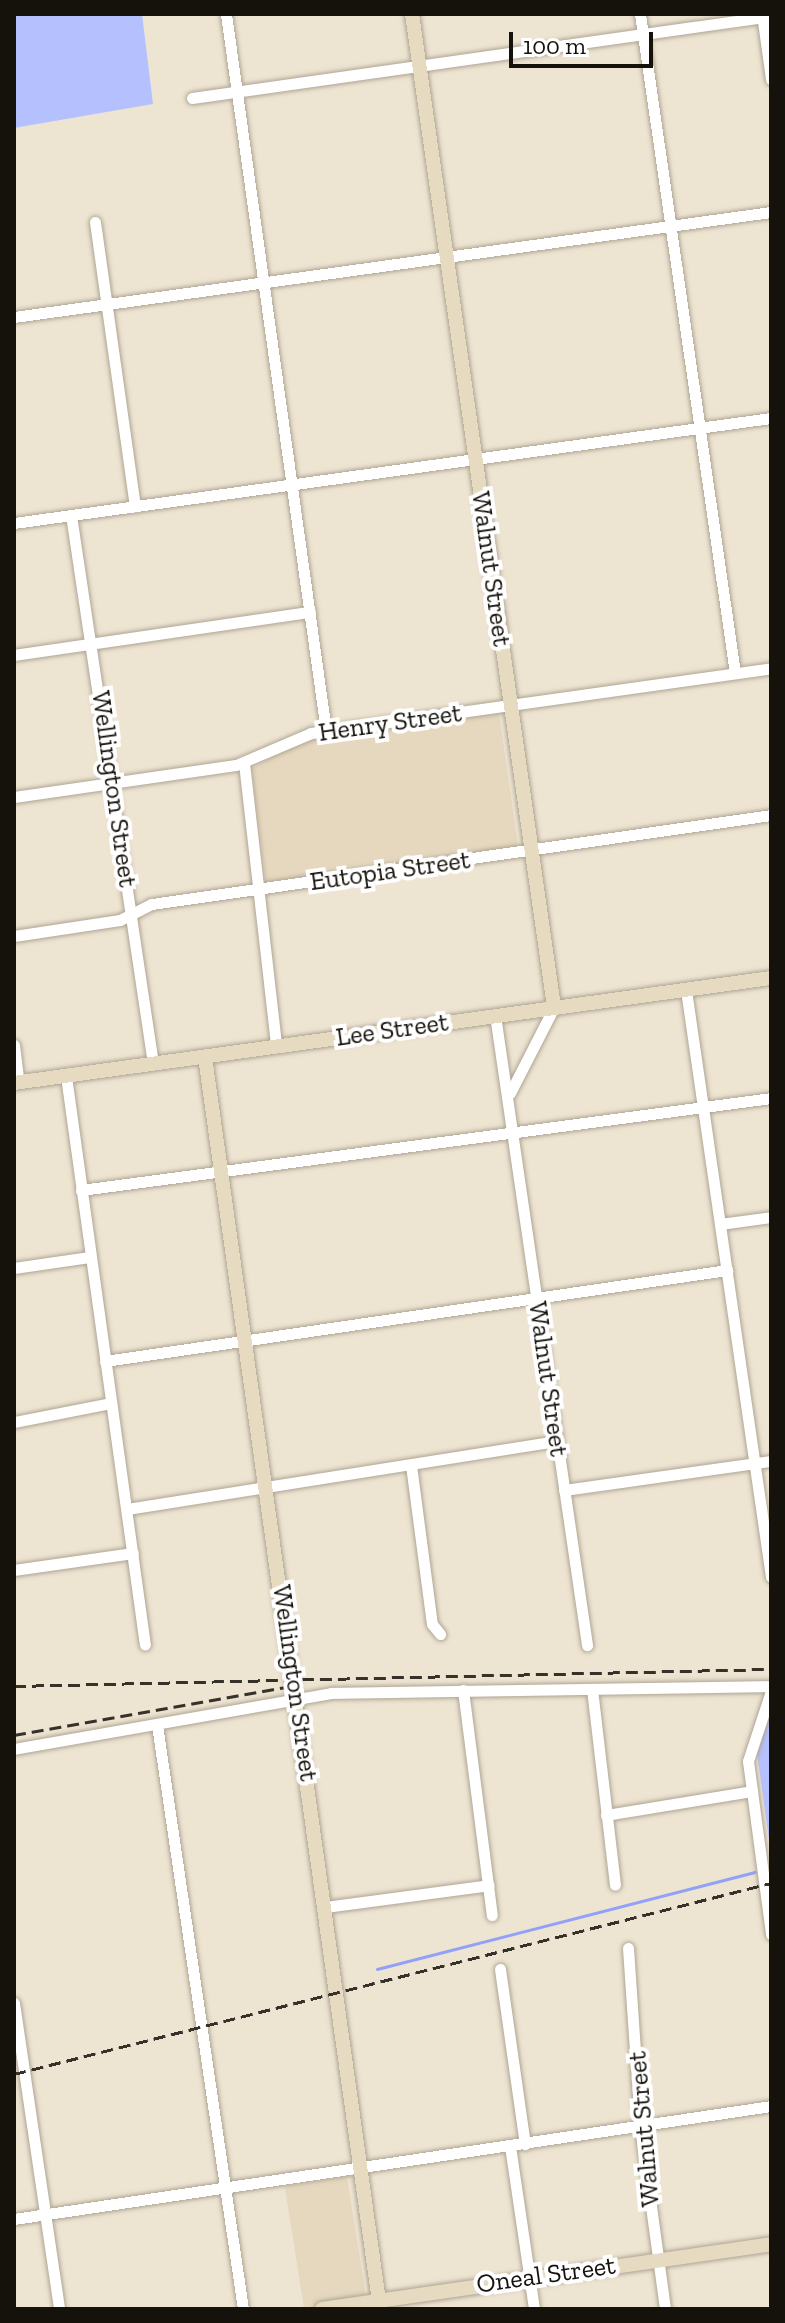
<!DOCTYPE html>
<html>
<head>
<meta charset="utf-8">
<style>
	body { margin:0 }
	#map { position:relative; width:785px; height:2323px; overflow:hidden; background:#eee4d2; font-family:"Zilla Slab",serif }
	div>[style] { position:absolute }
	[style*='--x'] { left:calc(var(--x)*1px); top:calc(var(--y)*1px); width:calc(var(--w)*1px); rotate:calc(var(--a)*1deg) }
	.built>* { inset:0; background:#e6d8bf; transform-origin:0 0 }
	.green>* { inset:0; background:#b5c1fe }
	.stream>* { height:3px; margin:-1.5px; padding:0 1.5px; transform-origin:1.5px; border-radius:1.5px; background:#92a1f8 }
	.roads { filter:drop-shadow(0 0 2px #aea593) drop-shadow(0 0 2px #aea593) }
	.street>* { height:11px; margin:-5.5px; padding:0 5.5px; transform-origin:5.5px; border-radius:5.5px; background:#fff }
	.secondary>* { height:14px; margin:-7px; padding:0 7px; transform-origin:7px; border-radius:7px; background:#e6dac1 }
	.rail>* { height:3px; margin-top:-1.5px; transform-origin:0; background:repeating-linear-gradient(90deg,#363129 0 12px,transparent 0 18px) }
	span { translate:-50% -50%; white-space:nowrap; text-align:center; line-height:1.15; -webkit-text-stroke:8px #fff; paint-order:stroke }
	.street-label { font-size:26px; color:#15110b }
	.frame { position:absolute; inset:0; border:16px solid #15110b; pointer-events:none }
	.scale { position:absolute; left:509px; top:32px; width:144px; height:36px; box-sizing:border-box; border:4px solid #15110b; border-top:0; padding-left:10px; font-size:24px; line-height:28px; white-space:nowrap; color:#15110b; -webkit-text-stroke:6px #fff; paint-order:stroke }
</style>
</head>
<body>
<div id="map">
	<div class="built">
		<div style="clip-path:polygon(499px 714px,518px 846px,266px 882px,252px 769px,300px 742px)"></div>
		<div style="left:347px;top:2177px;width:134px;height:63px;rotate:81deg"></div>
	</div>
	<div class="green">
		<div style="clip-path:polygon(14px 14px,142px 14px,153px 104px,14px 128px)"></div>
		<div style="clip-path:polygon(771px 1714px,771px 1854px,756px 1746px)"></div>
	</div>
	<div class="stream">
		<div style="--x:770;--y:1868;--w:1;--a:-45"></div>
		<div style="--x:377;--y:1969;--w:390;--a:-14.4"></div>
	</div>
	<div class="roads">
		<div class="street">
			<div style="--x:226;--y:14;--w:724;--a:82.06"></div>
			<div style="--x:640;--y:14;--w:666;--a:81.8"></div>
			<div style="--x:762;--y:14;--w:66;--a:82.1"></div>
			<div style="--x:192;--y:98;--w:585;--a:-8.06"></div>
			<div style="--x:95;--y:222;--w:287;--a:82"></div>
			<div style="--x:14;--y:317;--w:764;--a:-7.9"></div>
			<div style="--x:71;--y:515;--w:555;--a:81.5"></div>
			<div style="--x:14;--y:523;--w:764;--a:-7.9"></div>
			<div style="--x:14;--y:655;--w:299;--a:-8.3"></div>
			<div style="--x:244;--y:763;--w:285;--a:83.5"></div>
			<div style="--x:14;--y:797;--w:224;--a:-8.2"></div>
			<div style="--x:236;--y:765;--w:82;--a:-23.1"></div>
			<div style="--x:311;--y:733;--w:465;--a:-8"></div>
			<div style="--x:14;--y:936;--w:107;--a:-8.6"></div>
			<div style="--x:120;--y:920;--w:36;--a:-27"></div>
			<div style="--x:152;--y:904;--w:625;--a:-8.18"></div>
			<div style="--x:686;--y:990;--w:593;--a:81.76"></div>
			<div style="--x:495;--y:1015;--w:637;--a:81.69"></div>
			<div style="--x:14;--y:1045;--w:38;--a:83"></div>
			<div style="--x:66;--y:1076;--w:574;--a:82.1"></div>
			<div style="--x:510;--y:1093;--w:97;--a:-62.9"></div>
			<div style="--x:81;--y:1190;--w:696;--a:-7.59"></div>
			<div style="--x:720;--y:1224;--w:51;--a:-7.8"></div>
			<div style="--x:14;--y:1268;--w:76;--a:-8.3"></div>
			<div style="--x:105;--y:1361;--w:629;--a:-8.32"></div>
			<div style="--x:14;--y:1422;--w:99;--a:-11.1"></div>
			<div style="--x:411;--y:1465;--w:160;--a:82.5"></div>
			<div style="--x:432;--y:1624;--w:13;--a:51"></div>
			<div style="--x:564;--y:1490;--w:209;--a:-8"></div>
			<div style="--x:127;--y:1509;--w:434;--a:-9"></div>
			<div style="--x:14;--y:1570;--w:120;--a:-8.1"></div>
			<div style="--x:592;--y:1689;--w:197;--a:83.3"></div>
			<div style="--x:463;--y:1690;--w:227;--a:82.7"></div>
			<div style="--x:771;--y:1691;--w:74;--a:108.2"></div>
			<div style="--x:748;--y:1761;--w:175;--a:82.4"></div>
			<div style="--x:157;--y:1725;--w:590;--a:81.62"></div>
			<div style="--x:14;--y:1749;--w:322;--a:-10"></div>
			<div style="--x:331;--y:1693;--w:440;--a:-0.9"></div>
			<div style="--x:606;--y:1815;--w:148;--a:-9.3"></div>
			<div style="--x:325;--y:1907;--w:165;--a:-7.6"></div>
			<div style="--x:628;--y:1948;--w:178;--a:86.1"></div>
			<div style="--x:640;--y:2126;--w:185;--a:82.2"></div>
			<div style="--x:500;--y:1969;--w:177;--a:81.9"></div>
			<div style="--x:14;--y:2003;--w:309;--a:81.6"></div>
			<div style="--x:510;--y:2146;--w:165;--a:81.6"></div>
			<div style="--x:14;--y:2219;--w:765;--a:-8.49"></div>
		</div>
		<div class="secondary">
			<div style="--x:412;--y:14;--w:1003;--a:81.86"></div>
			<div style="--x:205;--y:1057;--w:1264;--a:82.04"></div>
			<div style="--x:14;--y:1083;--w:764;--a:-7.9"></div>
			<div style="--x:322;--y:2309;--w:454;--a:-8.2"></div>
		</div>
	</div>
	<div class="rail">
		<div style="--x:14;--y:1686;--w:757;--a:-1.29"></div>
		<div style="--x:14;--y:1735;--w:276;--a:-10"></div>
		<div style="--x:14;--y:2074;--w:781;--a:-14.16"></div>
	</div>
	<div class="street-label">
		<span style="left:491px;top:569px;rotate:82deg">Walnut Street</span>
		<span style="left:390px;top:723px;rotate:-8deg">Henry Street</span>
		<span style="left:114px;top:789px;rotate:82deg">Wellington Street</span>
		<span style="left:390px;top:871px;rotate:-8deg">Eutopia Street</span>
		<span style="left:392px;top:1030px;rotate:-8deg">Lee Street</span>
		<span style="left:548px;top:1379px;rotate:82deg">Walnut Street</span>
		<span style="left:295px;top:1683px;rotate:82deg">Wellington Street</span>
		<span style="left:644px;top:2129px;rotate:-95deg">Walnut Street</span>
		<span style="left:546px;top:2275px;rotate:-8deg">Oneal Street</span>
	</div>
	<div class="frame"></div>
	<div class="scale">100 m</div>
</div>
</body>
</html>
